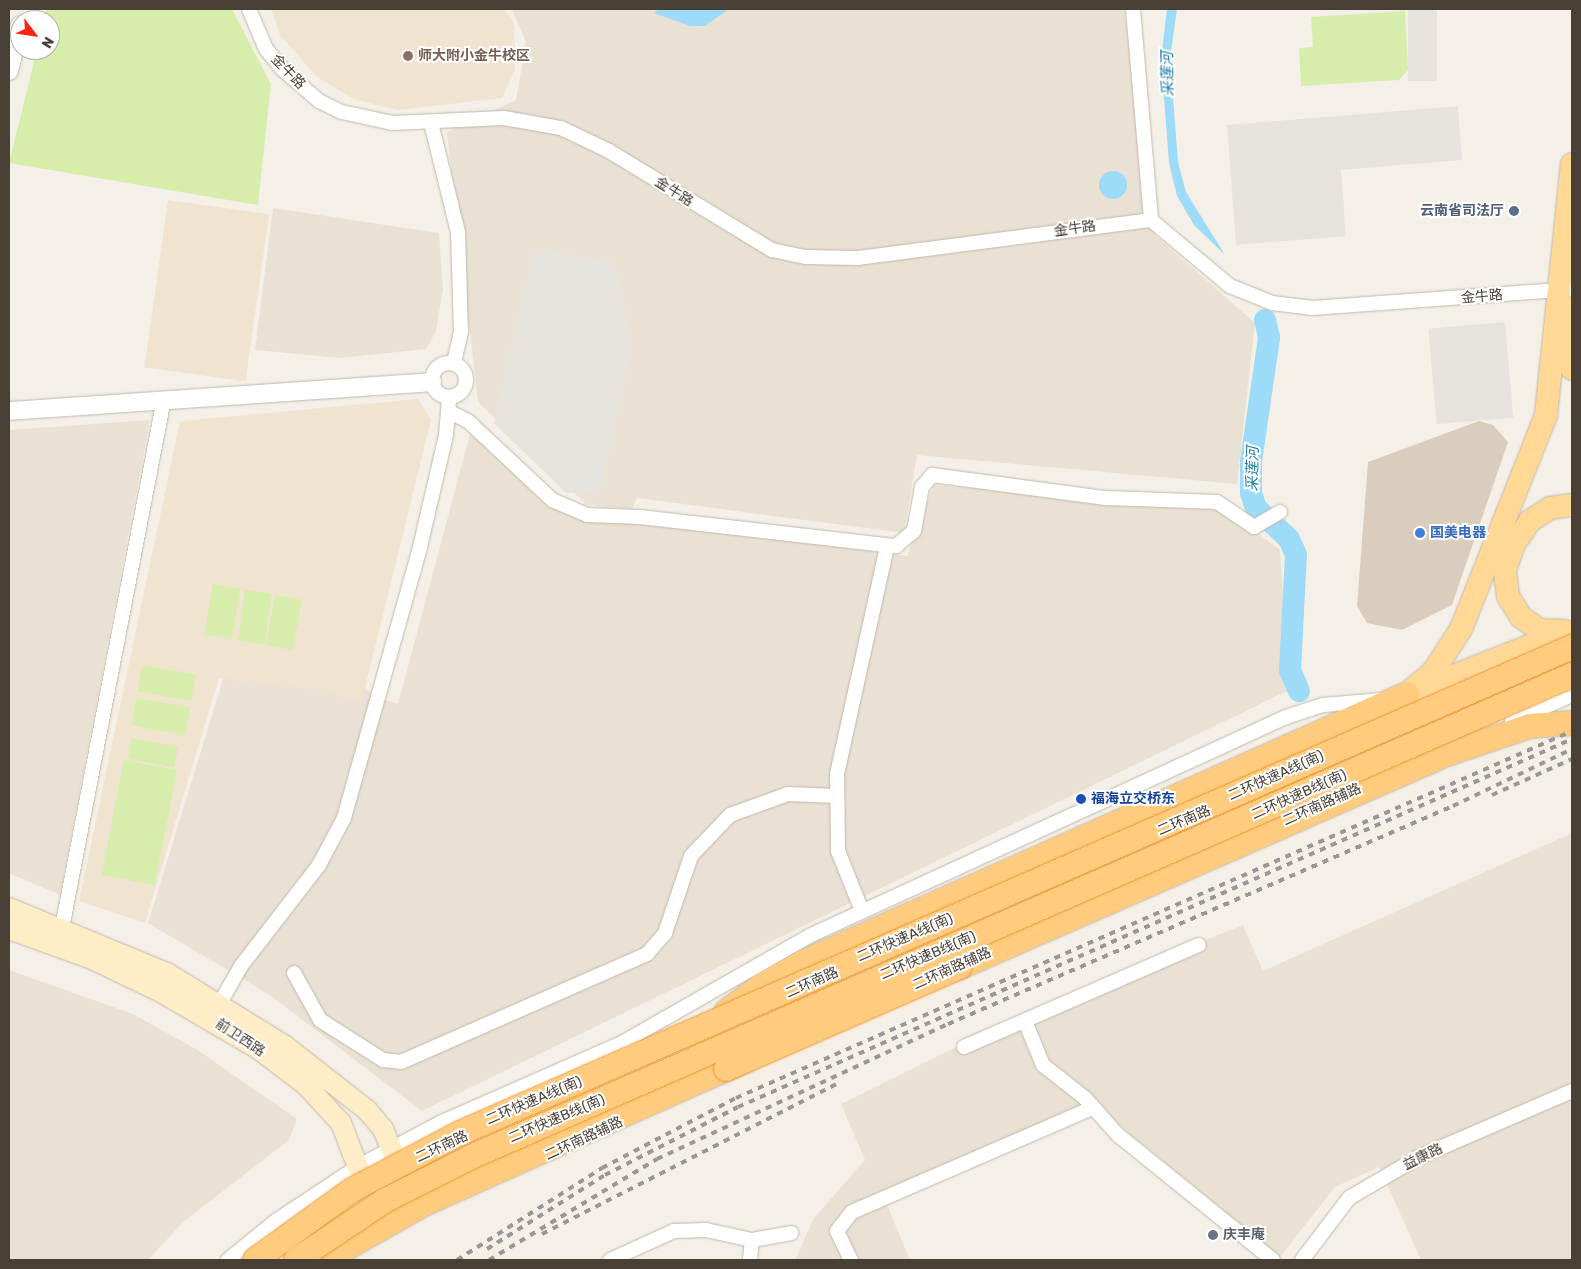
<!DOCTYPE html>
<html>
<head>
<meta charset="utf-8">
<style>
	body { margin:0 }
	#map { position:relative; width:1581px; height:1269px; overflow:hidden; background:#f5f0e7; font-family:Rubik,"Noto Sans SC",sans-serif }
	div>[style] { position:absolute }
	[style*='--x'] { left:calc(var(--x)*1px); top:calc(var(--y)*1px); width:calc(var(--w)*1px); rotate:calc(var(--a)*1deg) }
	.residential>* { inset:0; background:#eae1d5 }
	.education>* { inset:0; background:#f0e4d0; transform-origin:0 0 }
	.green>* { inset:0; background:#d6edac; transform-origin:0 0 }
	.parking>* { inset:0; background:#e6e3df; transform-origin:0 0 }
	.water>* { inset:0; background:#9edbf8 }
	.round { border-radius:50% }
	.river>* { height:22px; margin:-11px; padding:0 11px; transform-origin:11px; border-radius:11px; background:#9edbf8 }
	.building>* { inset:0; background:#dbcdbe }
	.roads { filter:drop-shadow(0 0 1px #c2b7a9) drop-shadow(0 0 1px #c2b7a9) }
	.minor>* { height:14px; margin:-7px; padding:0 7px; transform-origin:7px; border-radius:7px; background:#fff }
	.minor>.ring { margin:-7px; padding:0; box-sizing:content-box; background:none; border:14px solid #fff; border-radius:50% }
	.tertiary>* { height:18px; margin:-9px; padding:0 9px; transform-origin:9px; border-radius:9px; background:#fff }
	.secondary>* { height:20px; margin:-10px; padding:0 10px; transform-origin:10px; border-radius:10px; background:#ffedc7 }
	.primary>* { height:22px; margin:-11px; padding:0 11px; transform-origin:11px; border-radius:11px; background:#ffd896 }
	.trunk>* { height:24px; margin:-12px; padding:0 12px; transform-origin:12px; border-radius:12px; background:#ffcc7f }
	.rail>* { height:4px; margin-top:-2px; transform-origin:0; background:repeating-linear-gradient(90deg,#979797 0 6px,transparent 0 12px) }
	.bridges { filter:drop-shadow(0 0 1px #ed9429) drop-shadow(0 0 1px #ed9429) }
	.trunk-bridge>* { height:24px; margin:-12px; padding:0 12px; transform-origin:12px; border-radius:12px; background:#ffcc7f }
	.dots>* { width:14px; height:14px; translate:-50% -50%; box-sizing:border-box; border:2px solid #fff; border-radius:50% }
	span { translate:-50% -50%; white-space:nowrap; text-align:center; line-height:1.15; -webkit-text-stroke:4px #fff; paint-order:stroke }
	.education-label { font-size:14px; color:#785e54; font-weight:700 }
	.left { translate:0 -50%; text-align:left }
	.street-label { font-size:14px; color:#494035 }
	.service-label { font-size:14px; color:#4e5e75; font-weight:700 }
	.right { translate:-100% -50%; text-align:right }
	.shop-label { font-size:14px; color:#366cbe; font-weight:700 }
	.transit-label { font-size:14px; color:#164399; font-weight:700 }
	.worship-label { font-size:14px; color:#5b616d; font-weight:700 }
	.water-label { font-size:15px; color:#1f7aa7; font-style:italic }
	.frame { position:absolute; inset:0; border:10px solid #494035; pointer-events:none }
	.north { position:absolute; left:10px; top:10px; width:50px; height:50px; box-sizing:border-box; background:#fff; border:1px solid #b6b3ae; border-radius:50%; rotate:121deg; font-size:14px; font-weight:700; line-height:20px; text-align:center; color:#494035 }
	.north::after { content:''; display:block; margin:auto; width:18px; height:22px; background:#ff2314; clip-path:polygon(50% 0,100% 100%,50% 72%,0 100%) }
</style>
</head>
<body>
<div id="map">
	<div class="residential">
		<div style="clip-path:polygon(512px 9px,1124px 9px,1155px 235px,1255px 323px,1237px 484px,917px 455px,904px 533px,637px 498px,632px 509px,587px 505px,478px 402px,447px 132px,516px 100px,526px 42px)"></div>
		<div style="clip-path:polygon(273px 208px,439px 233px,443px 290px,436px 331px,426px 349px,341px 358px,255px 350px)"></div>
		<div style="clip-path:polygon(150px 420px,60px 895px,9px 873px,9px 430px)"></div>
		<div style="clip-path:polygon(470px 434px,564px 511px,907px 556px,934px 485px,1228px 511px,1280px 550px,1289px 690px,422px 1111px,271px 996px,148px 923px,225px 673px,333px 663px,376px 697px,398px 704px)"></div>
		<div style="clip-path:polygon(1572px 833px,1572px 1260px,1421px 1260px,1379px 1167px,1335px 1187px,1280px 1257px,1101px 1110px,887px 1205px,910px 1260px,795px 1260px,814px 1218px,865px 1160px,841px 1104px,1029px 1011px,1243px 925px,1263px 971px)"></div>
		<div style="clip-path:polygon(9px 970px,133px 1014px,196px 1049px,297px 1119px,289px 1140px,183px 1222px,148px 1260px,9px 1260px)"></div>
	</div>
	<div class="education">
		<div style="clip-path:polygon(271px 9px,504px 9px,514px 23px,515px 70px,502px 98px,398px 110px,353px 99px,317px 77px,280px 35px)"></div>
		<div style="left:168px;top:200px;width:102px;height:169px;rotate:8deg"></div>
		<div style="clip-path:polygon(418px 399px,431px 420px,361px 704px,328px 691px,219px 678px,145px 923px,79px 901px,180px 421px)"></div>
	</div>
	<div class="green">
		<div style="clip-path:polygon(46px 9px,232px 9px,271px 84px,258px 205px,9px 163px,37px 50px,50px 50px,50px 20px,44px 20px)"></div>
		<div style="clip-path:polygon(1405px 11px,1408px 70px,1399px 80px,1301px 86px,1299px 48px,1313px 47px,1311px 17px)"></div>
		<div style="left:213px;top:584px;width:28px;height:51px;rotate:10deg"></div>
		<div style="left:245px;top:590px;width:27px;height:51px;rotate:8deg"></div>
		<div style="left:275px;top:595px;width:27px;height:51px;rotate:10deg"></div>
		<div style="left:142px;top:665px;width:55px;height:27px;rotate:10deg"></div>
		<div style="left:136px;top:698px;width:55px;height:28px;rotate:10deg"></div>
		<div style="left:132px;top:738px;width:47px;height:21px;rotate:11deg"></div>
		<div style="left:124px;top:760px;width:54px;height:117px;rotate:11deg"></div>
	</div>
	<div class="parking">
		<div style="left:1408px;top:9px;width:29px;height:72px"></div>
		<div style="clip-path:polygon(1458px 106px,1462px 160px,1341px 170px,1346px 236px,1236px 245px,1227px 125px)"></div>
		<div style="clip-path:polygon(536px 248px,615px 264px,632px 347px,599px 491px,566px 493px,494px 423px)"></div>
		<div style="left:1505px;top:322px;width:96px;height:77px;rotate:85deg"></div>
	</div>
	<div class="water">
		<div style="clip-path:polygon(659px 9px,729px 9px,705px 26px,690px 26px,654px 13px)"></div>
		<div style="clip-path:polygon(1167px 9px,1177px 9px,1170px 59px,1178px 162px,1186px 192px,1225px 255px,1194px 225px,1177px 196px,1169px 163px,1161px 59px)"></div>
		<div class="round" style="left:1099px;top:171px;width:28px;height:28px"></div>
	</div>
	<div class="river">
		<div style="--x:1265;--y:320;--w:18;--a:77"></div>
		<div style="--x:1269;--y:338;--w:125;--a:98.3"></div>
		<div style="--x:1251;--y:462;--w:31;--a:90"></div>
		<div style="--x:1251;--y:493;--w:16;--a:72"></div>
		<div style="--x:1256;--y:508;--w:45;--a:43.2"></div>
		<div style="--x:1289;--y:539;--w:17;--a:66"></div>
		<div style="--x:1296;--y:555;--w:115;--a:93"></div>
		<div style="--x:1290;--y:670;--w:23;--a:67"></div>
	</div>
	<div class="building">
		<div style="clip-path:polygon(1479px 421px,1493px 425px,1508px 442px,1452px 605px,1402px 630px,1367px 623px,1357px 606px,1368px 462px)"></div>
	</div>
	<div class="roads">
		<div class="minor">
			<div style="--x:249;--y:9;--w:43;--a:67"></div>
			<div style="--x:266;--y:49;--w:26;--a:51"></div>
			<div style="--x:282;--y:69;--w:49;--a:40.9"></div>
			<div style="--x:319;--y:101;--w:25;--a:26"></div>
			<div style="--x:342;--y:112;--w:51;--a:12.4"></div>
			<div style="--x:392;--y:123;--w:112;--a:-2.6"></div>
			<div style="--x:504;--y:118;--w:58;--a:10"></div>
			<div style="--x:561;--y:128;--w:53;--a:25.6"></div>
			<div style="--x:609;--y:151;--w:191;--a:31.3"></div>
			<div style="--x:772;--y:250;--w:35;--a:12"></div>
			<div style="--x:806;--y:257;--w:52;--a:1.1"></div>
			<div style="--x:858;--y:258;--w:295;--a:-7.4"></div>
			<div style="--x:1133;--y:9;--w:212;--a:85.1"></div>
			<div style="--x:1151;--y:220;--w:103;--a:39.9"></div>
			<div style="--x:1230;--y:286;--w:45;--a:22"></div>
			<div style="--x:1272;--y:303;--w:41;--a:7"></div>
			<div style="--x:1313;--y:308;--w:260;--a:-4.2"></div>
			<div style="--x:431;--y:123;--w:112;--a:76.1"></div>
			<div style="--x:458;--y:232;--w:100;--a:88.3"></div>
			<div style="--x:461;--y:332;--w:32;--a:103"></div>
			<div class="ring" style="left:432px;top:363px;width:20px;height:20px"></div>
			<div style="--x:448;--y:411;--w:22;--a:27"></div>
			<div style="--x:468;--y:421;--w:115;--a:43.2"></div>
			<div style="--x:552;--y:500;--w:38;--a:23"></div>
			<div style="--x:587;--y:515;--w:53;--a:2.2"></div>
			<div style="--x:640;--y:517;--w:258;--a:6.5"></div>
			<div style="--x:896;--y:546;--w:23;--a:-40"></div>
			<div style="--x:914;--y:531;--w:45;--a:-79.7"></div>
			<div style="--x:922;--y:487;--w:16;--a:-50"></div>
			<div style="--x:932;--y:475;--w:175;--a:7.6"></div>
			<div style="--x:1105;--y:498;--w:112;--a:2"></div>
			<div style="--x:1217;--y:502;--w:45;--a:34"></div>
			<div style="--x:1254;--y:527;--w:30;--a:-30"></div>
			<div style="--x:1512;--y:721;--w:65;--a:-23.4"></div>
			<div style="--x:862;--y:911;--w:65;--a:-111.8"></div>
			<div style="--x:838;--y:851;--w:77;--a:-90.7"></div>
			<div style="--x:837;--y:774;--w:233;--a:-77.6"></div>
			<div style="--x:62;--y:928;--w:539;--a:-79.09"></div>
			<div style="--x:294;--y:973;--w:54;--a:61"></div>
			<div style="--x:320;--y:1020;--w:75;--a:32.4"></div>
			<div style="--x:383;--y:1060;--w:18;--a:6"></div>
			<div style="--x:401;--y:1062;--w:269;--a:-23.7"></div>
			<div style="--x:647;--y:954;--w:28;--a:-49"></div>
			<div style="--x:665;--y:933;--w:81;--a:-71.3"></div>
			<div style="--x:691;--y:856;--w:57;--a:-46.4"></div>
			<div style="--x:730;--y:815;--w:62;--a:-19.9"></div>
			<div style="--x:788;--y:794;--w:48;--a:2.4"></div>
			<div style="--x:220;--y:1003;--w:43;--a:-60.4"></div>
			<div style="--x:241;--y:966;--w:128;--a:-52.3"></div>
			<div style="--x:319;--y:865;--w:53;--a:-62"></div>
			<div style="--x:344;--y:818;--w:281;--a:-74.3"></div>
			<div style="--x:420;--y:547;--w:115;--a:-76.9"></div>
			<div style="--x:446;--y:435;--w:38;--a:-85"></div>
			<div style="--x:1025;--y:1021;--w:48;--a:67.8"></div>
			<div style="--x:1043;--y:1065;--w:53;--a:38.2"></div>
			<div style="--x:1085;--y:1098;--w:50;--a:48.3"></div>
			<div style="--x:1118;--y:1135;--w:199;--a:38.9"></div>
			<div style="--x:964;--y:1047;--w:256;--a:-23.5"></div>
			<div style="--x:752;--y:1240;--w:40;--a:-10"></div>
			<div style="--x:228;--y:1260;--w:63;--a:-39.2"></div>
			<div style="--x:277;--y:1220;--w:98;--a:-33.4"></div>
			<div style="--x:359;--y:1166;--w:94;--a:-27.9"></div>
			<div style="--x:442;--y:1122;--w:194;--a:-23.7"></div>
			<div style="--x:620;--y:1044;--w:218;--a:-29.7"></div>
			<div style="--x:809;--y:936;--w:525;--a:-24.66"></div>
			<div style="--x:1286;--y:717;--w:40;--a:-18"></div>
			<div style="--x:1324;--y:705;--w:57;--a:-5"></div>
			<div style="--x:610;--y:1260;--w:70;--a:-24.4"></div>
			<div style="--x:674;--y:1231;--w:32;--a:-2"></div>
			<div style="--x:706;--y:1230;--w:47;--a:12.3"></div>
			<div style="--x:752;--y:1240;--w:20;--a:96"></div>
			<div style="--x:851;--y:1260;--w:32;--a:-116"></div>
			<div style="--x:837;--y:1231;--w:24;--a:-52"></div>
			<div style="--x:852;--y:1212;--w:262;--a:-23.4"></div>
			<div style="--x:1302;--y:1260;--w:78;--a:-52.8"></div>
			<div style="--x:1349;--y:1198;--w:81;--a:-30.4"></div>
			<div style="--x:1419;--y:1157;--w:167;--a:-23.3"></div>
		</div>
		<div class="tertiary">
			<div style="--x:9;--y:71;--w:47;--a:-76.6"></div>
			<div style="--x:9;--y:411;--w:424;--a:-3.9"></div>
		</div>
		<div class="secondary">
			<div style="--x:9;--y:908;--w:171;--a:22.4"></div>
			<div style="--x:167;--y:973;--w:139;--a:31.7"></div>
			<div style="--x:285;--y:1046;--w:104;--a:38"></div>
			<div style="--x:367;--y:1110;--w:25;--a:50"></div>
			<div style="--x:383;--y:1129;--w:54;--a:67.2"></div>
			<div style="--x:9;--y:929;--w:86;--a:19.7"></div>
			<div style="--x:90;--y:958;--w:81;--a:25.6"></div>
			<div style="--x:163;--y:993;--w:113;--a:30.4"></div>
			<div style="--x:260;--y:1050;--w:58;--a:37.3"></div>
			<div style="--x:306;--y:1085;--w:52;--a:47.4"></div>
			<div style="--x:341;--y:1123;--w:106;--a:69"></div>
		</div>
		<div class="primary">
			<div style="--x:1567;--y:307;--w:62;--a:85.4"></div>
			<div style="--x:1565;--y:631;--w:25;--a:-178"></div>
			<div style="--x:1540;--y:630;--w:23;--a:-146"></div>
			<div style="--x:1521;--y:617;--w:25;--a:-122"></div>
			<div style="--x:1508;--y:596;--w:26;--a:-97"></div>
			<div style="--x:1505;--y:570;--w:28;--a:-71"></div>
			<div style="--x:1514;--y:544;--w:28;--a:-55"></div>
			<div style="--x:1530;--y:521;--w:24;--a:-33"></div>
			<div style="--x:1550;--y:508;--w:22;--a:-8"></div>
			<div style="--x:1418;--y:690;--w:155;--a:-21.6"></div>
			<div style="--x:1393;--y:705;--w:52;--a:-39.5"></div>
			<div style="--x:1433;--y:672;--w:51;--a:-56.9"></div>
			<div style="--x:1461;--y:629;--w:230;--a:-68.3"></div>
			<div style="--x:1546;--y:415;--w:252;--a:-84.1"></div>
		</div>
		<div class="trunk">
			<div style="--x:960;--y:967;--w:532;--a:-23.62"></div>
			<div style="--x:1447;--y:754;--w:88;--a:-18.6"></div>
			<div style="--x:1530;--y:726;--w:42;--a:-4.1"></div>
			<div style="--x:726;--y:1012;--w:45;--a:-36.9"></div>
			<div style="--x:762;--y:985;--w:48;--a:-28.7"></div>
			<div style="--x:804;--y:962;--w:660;--a:-23.96"></div>
			<div style="--x:325;--y:1260;--w:114;--a:-29.5"></div>
			<div style="--x:424;--y:1204;--w:350;--a:-24.1"></div>
		</div>
	</div>
	<div class="rail">
		<div style="--x:1492;--y:795;--w:88;--a:-24.2"></div>
		<div style="--x:542;--y:1234;--w:330;--a:-27"></div>
		<div style="--x:487;--y:1249;--w:139;--a:-32.1"></div>
		<div style="--x:605;--y:1175;--w:149;--a:-27.1"></div>
		<div style="--x:738;--y:1107;--w:912;--a:-23.81"></div>
		<div style="--x:457;--y:1260;--w:172;--a:-32.4"></div>
		<div style="--x:602;--y:1168;--w:151;--a:-27.6"></div>
		<div style="--x:736;--y:1098;--w:913;--a:-23.7"></div>
		<div style="--x:489;--y:1260;--w:196;--a:-31"></div>
		<div style="--x:657;--y:1159;--w:321;--a:-24.9"></div>
		<div style="--x:948;--y:1024;--w:550;--a:-23.35"></div>
		<div style="--x:1453;--y:806;--w:132;--a:-25.6"></div>
	</div>
	<div class="bridges">
		<div class="trunk-bridge">
			<div style="--x:726;--y:1069;--w:255;--a:-23.6"></div>
			<div style="--x:255;--y:1260;--w:120;--a:-35.8"></div>
			<div style="--x:352;--y:1190;--w:122;--a:-27.8"></div>
			<div style="--x:460;--y:1133;--w:1214;--a:-23.61"></div>
			<div style="--x:296;--y:1260;--w:106;--a:-33.8"></div>
			<div style="--x:384;--y:1201;--w:97;--a:-26.8"></div>
			<div style="--x:471;--y:1157;--w:1202;--a:-23.64"></div>
		</div>
	</div>
	<div class="dots">
		<div style="left:408px;top:56px;background:#8d6e63"></div>
		<div style="left:1514px;top:211px;background:#5c6f8a"></div>
		<div style="left:1420px;top:533px;background:#3f7fe0"></div>
		<div style="left:1081px;top:799px;background:#1a4fb4"></div>
		<div style="left:1213px;top:1235px;background:#6b7280"></div>
	</div>
	<div class="education-label">
		<span class="left" style="left:418px;top:56px">师大附小金牛校区</span>
	</div>
	<div class="street-label">
		<span style="left:288px;top:72px;rotate:46deg">金牛路</span>
		<span style="left:674px;top:192px;rotate:32deg">金牛路</span>
		<span style="left:1075px;top:229px;rotate:-8deg">金牛路</span>
		<span style="left:1482px;top:297px;rotate:-5deg">金牛路</span>
		<span style="left:1276px;top:776px;rotate:-24deg">二环快速A线(南)</span>
		<span style="left:1299px;top:795px;rotate:-24deg">二环快速B线(南)</span>
		<span style="left:1322px;top:805px;rotate:-24deg">二环南路辅路</span>
		<span style="left:1184px;top:821px;rotate:-23deg">二环南路</span>
		<span style="left:905px;top:938px;rotate:-23deg">二环快速A线(南)</span>
		<span style="left:928px;top:956px;rotate:-23deg">二环快速B线(南)</span>
		<span style="left:952px;top:969px;rotate:-24deg">二环南路辅路</span>
		<span style="left:812px;top:983px;rotate:-24deg">二环南路</span>
		<span style="left:240px;top:1038px;rotate:33deg">前卫西路</span>
		<span style="left:534px;top:1101px;rotate:-23deg">二环快速A线(南)</span>
		<span style="left:557px;top:1119px;rotate:-23deg">二环快速B线(南)</span>
		<span style="left:584px;top:1139px;rotate:-25deg">二环南路辅路</span>
		<span style="left:442px;top:1147px;rotate:-25deg">二环南路</span>
		<span style="left:1423px;top:1157px;rotate:-26deg">益康路</span>
	</div>
	<div class="service-label">
		<span class="right" style="left:1504px;top:211px">云南省司法厅</span>
	</div>
	<div class="shop-label">
		<span class="left" style="left:1430px;top:533px">国美电器</span>
	</div>
	<div class="transit-label">
		<span class="left" style="left:1091px;top:799px">福海立交桥东</span>
	</div>
	<div class="worship-label">
		<span class="left" style="left:1223px;top:1235px">庆丰庵</span>
	</div>
	<div class="water-label">
		<span style="left:1168px;top:74px;rotate:-91deg">采莲河</span>
		<span style="left:1253px;top:469px;rotate:-89deg">采莲河</span>
	</div>
	<div class="frame"></div>
	<div class="north">N</div>
</div>
</body>
</html>
